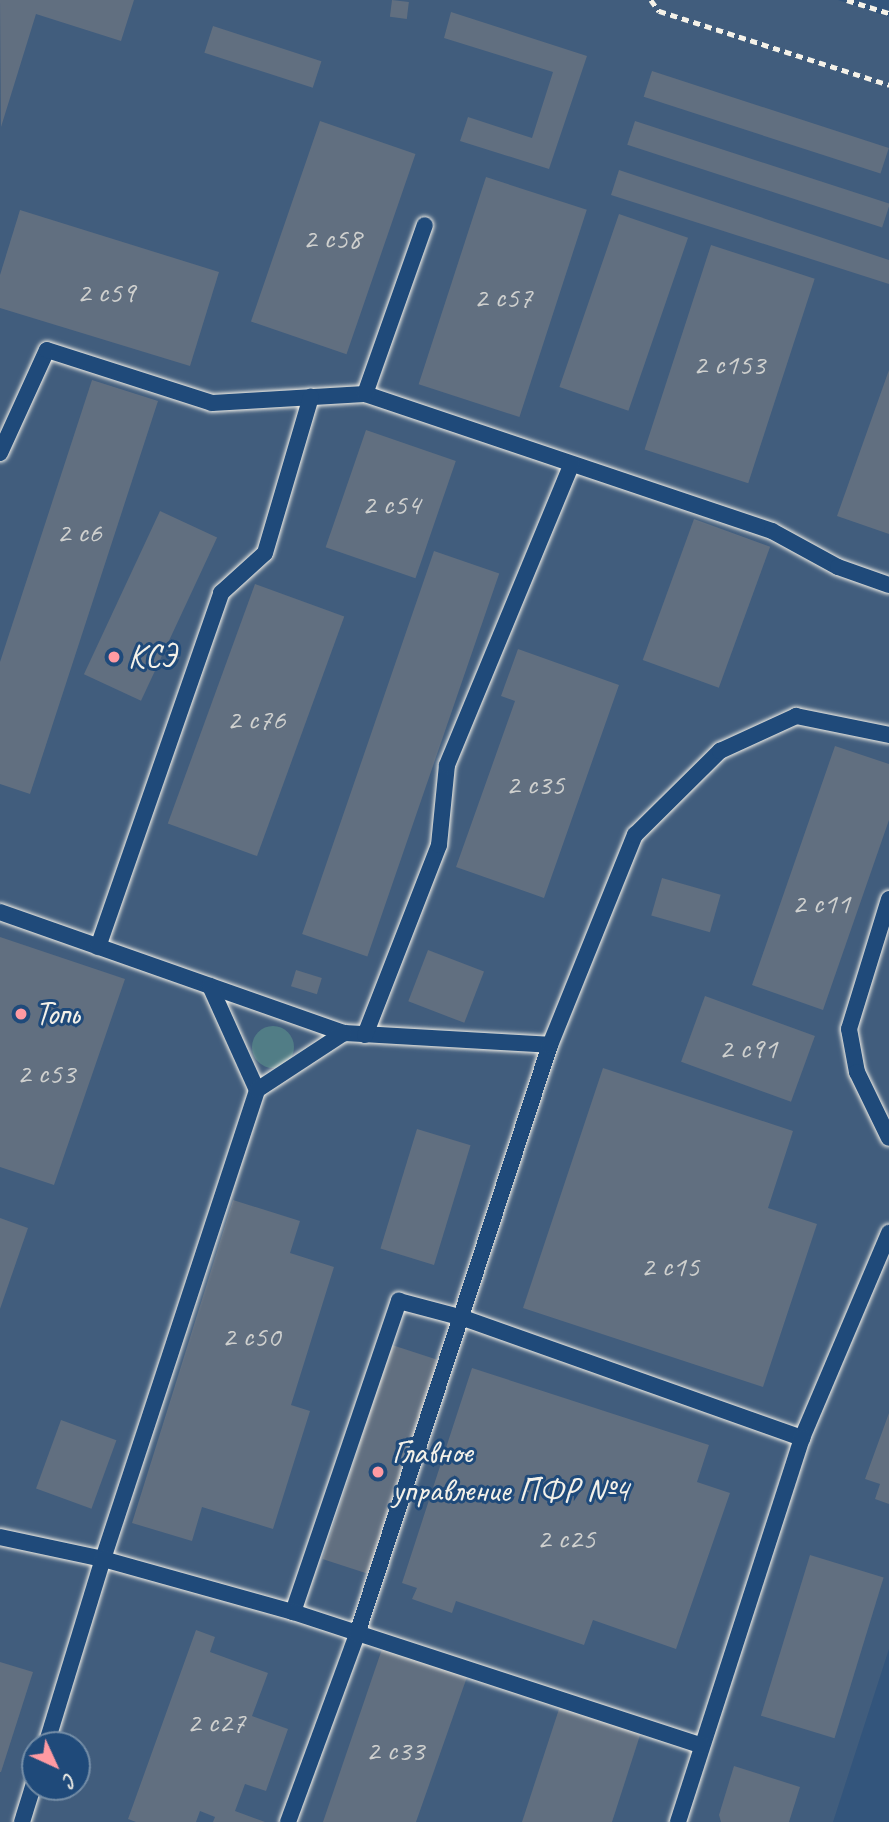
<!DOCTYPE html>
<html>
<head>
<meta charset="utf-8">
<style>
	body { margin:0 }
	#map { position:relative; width:889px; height:1822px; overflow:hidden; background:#33557c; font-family:Caveat,sans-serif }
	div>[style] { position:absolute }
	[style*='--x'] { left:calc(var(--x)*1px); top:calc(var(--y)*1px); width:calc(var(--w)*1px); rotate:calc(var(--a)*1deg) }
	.built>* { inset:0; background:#415d7d }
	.green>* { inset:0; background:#517d86 }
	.round { border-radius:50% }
	.building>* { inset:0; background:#616f80; transform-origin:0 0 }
	.path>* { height:4.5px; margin-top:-2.25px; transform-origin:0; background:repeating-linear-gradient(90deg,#f4f1e8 0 7px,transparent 0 12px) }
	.roads { filter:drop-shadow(0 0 2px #f4f1e8) drop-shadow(0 0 2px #f4f1e8) }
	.lane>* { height:16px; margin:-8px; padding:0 8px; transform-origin:8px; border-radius:8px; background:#1f4a7a }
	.dots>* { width:19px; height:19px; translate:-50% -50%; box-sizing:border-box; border:4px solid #1f4a7a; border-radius:50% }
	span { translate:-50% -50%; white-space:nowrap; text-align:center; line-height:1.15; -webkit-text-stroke:6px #1f4a7a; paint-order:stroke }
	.number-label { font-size:30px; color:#cfd0ce }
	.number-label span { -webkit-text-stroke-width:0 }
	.poi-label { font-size:33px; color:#f4f1e8 }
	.left { translate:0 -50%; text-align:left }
	.north { position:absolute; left:21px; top:1731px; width:70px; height:70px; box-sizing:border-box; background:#1f4a7a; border:2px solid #748da6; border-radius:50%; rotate:135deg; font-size:19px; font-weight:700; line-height:28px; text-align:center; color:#f4f1e8 }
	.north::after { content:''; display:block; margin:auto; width:24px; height:32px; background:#ff9aa2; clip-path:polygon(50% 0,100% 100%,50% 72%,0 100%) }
</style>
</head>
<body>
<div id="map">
	<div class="built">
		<div style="clip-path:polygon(evenodd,0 0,838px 0,889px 17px,889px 1649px,833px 1822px,0 1822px,0 0,35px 1745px,77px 1745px,77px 1787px,35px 1787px,35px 1745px)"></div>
	</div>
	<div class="green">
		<div class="round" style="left:252px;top:1026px;width:42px;height:42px"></div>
	</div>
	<div class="building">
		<div style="clip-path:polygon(0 0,134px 0,121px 41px,36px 14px,1px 127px)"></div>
		<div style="left:392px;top:0;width:17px;height:17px;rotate:7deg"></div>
		<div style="clip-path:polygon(451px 12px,587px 56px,549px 169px,460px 141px,468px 117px,532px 138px,553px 72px,444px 38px)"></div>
		<div style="left:213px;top:26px;width:114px;height:28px;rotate:18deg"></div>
		<div style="left:652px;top:71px;width:249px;height:27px;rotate:18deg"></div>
		<div style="left:320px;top:121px;width:101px;height:212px;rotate:19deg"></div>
		<div style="left:635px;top:121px;width:268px;height:25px;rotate:18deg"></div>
		<div style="clip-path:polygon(619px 170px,889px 260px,889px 284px,611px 195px)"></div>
		<div style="left:486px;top:177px;width:106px;height:218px;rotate:18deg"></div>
		<div style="clip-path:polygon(20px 210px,219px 272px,190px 366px,0 308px,0 275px)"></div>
		<div style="left:619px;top:214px;width:73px;height:183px;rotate:19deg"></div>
		<div style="left:711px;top:245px;width:109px;height:215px;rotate:18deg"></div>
		<div style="clip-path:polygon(889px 370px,889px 534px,837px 516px)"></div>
		<div style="clip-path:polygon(92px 380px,158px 401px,30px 794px,0 784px,0 662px)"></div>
		<div style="left:366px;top:430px;width:95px;height:124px;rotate:19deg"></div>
		<div style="left:160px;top:511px;width:63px;height:180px;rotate:25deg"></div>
		<div style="left:694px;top:519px;width:81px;height:150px;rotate:20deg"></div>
		<div style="left:434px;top:551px;width:69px;height:405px;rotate:19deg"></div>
		<div style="left:255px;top:584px;width:95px;height:255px;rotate:20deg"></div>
		<div style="clip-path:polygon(518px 649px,619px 685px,544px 898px,456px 867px,515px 701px,501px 696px)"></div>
		<div style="clip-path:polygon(835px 746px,889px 764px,889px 820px,823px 1010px,752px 985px)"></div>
		<div style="left:662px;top:878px;width:61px;height:39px;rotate:16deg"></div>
		<div style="clip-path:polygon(0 937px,125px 979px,54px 1185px,0 1167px)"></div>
		<div style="left:428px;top:950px;width:60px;height:55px;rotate:21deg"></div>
		<div style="left:296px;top:970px;width:27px;height:17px;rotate:17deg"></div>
		<div style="left:705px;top:996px;width:117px;height:70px;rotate:20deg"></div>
		<div style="clip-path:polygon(603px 1068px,793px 1131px,768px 1208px,817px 1224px,763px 1387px,523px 1308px)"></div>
		<div style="left:417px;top:1129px;width:56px;height:125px;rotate:17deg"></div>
		<div style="clip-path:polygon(233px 1200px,300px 1221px,290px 1253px,334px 1267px,291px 1405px,310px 1411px,273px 1529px,202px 1507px,192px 1541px,132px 1523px)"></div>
		<div style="clip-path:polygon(0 1218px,28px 1228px,0 1309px)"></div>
		<div style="left:392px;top:1345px;width:55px;height:225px;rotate:18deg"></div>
		<div style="clip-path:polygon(472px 1368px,709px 1445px,697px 1482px,730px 1493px,676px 1649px,593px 1620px,584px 1645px,456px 1601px,452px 1613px,412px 1599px,417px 1588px,402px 1583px)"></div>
		<div style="clip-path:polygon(889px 1413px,889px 1504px,875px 1499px,880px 1484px,865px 1479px)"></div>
		<div style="left:61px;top:1420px;width:59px;height:73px;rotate:20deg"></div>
		<div style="left:810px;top:1555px;width:77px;height:168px;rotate:17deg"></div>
		<div style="clip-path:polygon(196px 1630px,215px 1637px,210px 1652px,268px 1673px,252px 1716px,288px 1729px,266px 1791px,245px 1784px,235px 1811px,265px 1822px,213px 1822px,215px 1817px,200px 1811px,196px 1822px,136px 1822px,128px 1819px)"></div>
		<div style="clip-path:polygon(382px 1649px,467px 1677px,416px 1822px,323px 1822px)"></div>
		<div style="clip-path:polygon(0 1662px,33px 1672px,1px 1772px,0 1772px)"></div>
		<div style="clip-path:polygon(561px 1703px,642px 1729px,612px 1822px,522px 1822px)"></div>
		<div style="clip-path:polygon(734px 1766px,800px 1787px,789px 1822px,721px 1822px,719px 1815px)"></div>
	</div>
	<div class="path">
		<div style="--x:651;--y:0;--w:14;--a:54"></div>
		<div style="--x:659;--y:11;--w:242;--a:17.8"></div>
		<div style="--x:847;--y:0;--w:44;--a:17.2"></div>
	</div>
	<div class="roads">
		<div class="lane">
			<div style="--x:365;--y:394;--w:429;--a:18.6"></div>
			<div style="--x:772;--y:531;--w:75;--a:28.6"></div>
			<div style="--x:838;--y:567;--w:54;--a:19.4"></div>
			<div style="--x:0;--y:453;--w:113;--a:-65.5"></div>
			<div style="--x:47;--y:350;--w:173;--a:17.8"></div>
			<div style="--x:212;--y:403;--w:153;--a:-3.4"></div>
			<div style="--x:365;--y:394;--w:179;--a:-70.5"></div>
			<div style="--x:889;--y:899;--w:136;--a:107.1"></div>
			<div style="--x:849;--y:1029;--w:44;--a:79.5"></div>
			<div style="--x:857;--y:1072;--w:73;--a:64.1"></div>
			<div style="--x:0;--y:912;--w:365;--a:19.4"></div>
			<div style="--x:344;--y:1033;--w:206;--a:3.3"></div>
			<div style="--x:98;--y:947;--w:375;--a:-70.8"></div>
			<div style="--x:221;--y:593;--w:59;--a:-42.3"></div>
			<div style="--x:265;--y:553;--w:163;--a:-73.6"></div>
			<div style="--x:210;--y:986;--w:114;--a:65.7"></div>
			<div style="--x:365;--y:1035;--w:204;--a:-68.7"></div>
			<div style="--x:439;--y:845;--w:80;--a:-84.3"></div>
			<div style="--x:447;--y:765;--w:325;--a:-67.5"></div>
			<div style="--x:802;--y:1438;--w:223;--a:-67"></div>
			<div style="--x:0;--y:1537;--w:105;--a:12.1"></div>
			<div style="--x:103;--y:1559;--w:494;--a:-71.8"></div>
			<div style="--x:257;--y:1090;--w:104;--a:-33.2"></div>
			<div style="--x:293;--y:1612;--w:329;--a:-71.2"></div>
			<div style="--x:399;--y:1301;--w:66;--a:14.9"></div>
			<div style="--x:463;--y:1318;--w:360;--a:19.5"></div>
			<div style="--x:802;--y:1438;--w:404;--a:107.9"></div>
			<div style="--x:46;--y:1745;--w:195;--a:-73"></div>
			<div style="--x:103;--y:1559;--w:197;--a:15.6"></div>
			<div style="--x:293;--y:1612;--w:430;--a:18.1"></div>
			<div style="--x:22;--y:1822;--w:44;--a:-72.8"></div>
			<div style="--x:288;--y:1822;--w:200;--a:-69.8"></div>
			<div style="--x:357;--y:1634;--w:620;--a:-71.86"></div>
			<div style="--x:550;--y:1045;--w:227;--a:-68"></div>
			<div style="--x:635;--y:835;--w:120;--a:-44.7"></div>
			<div style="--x:720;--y:751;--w:84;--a:-24.7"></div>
			<div style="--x:796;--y:716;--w:95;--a:11.5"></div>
		</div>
	</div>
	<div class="dots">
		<div style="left:114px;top:657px;background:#ff9aa2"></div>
		<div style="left:21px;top:1014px;background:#ff9aa2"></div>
		<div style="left:378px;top:1472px;background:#ff9aa2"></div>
	</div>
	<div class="number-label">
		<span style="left:332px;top:238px">2 с58</span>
		<span style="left:106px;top:292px">2 с59</span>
		<span style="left:503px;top:297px">2 с57</span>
		<span style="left:729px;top:364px">2 с153</span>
		<span style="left:391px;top:504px">2 с54</span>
		<span style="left:79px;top:532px">2 с6</span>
		<span style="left:256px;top:719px">2 с76</span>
		<span style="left:535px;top:784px">2 с35</span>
		<span style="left:821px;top:903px">2 с11</span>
		<span style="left:748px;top:1048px">2 с91</span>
		<span style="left:46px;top:1073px">2 с53</span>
		<span style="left:670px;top:1266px">2 с15</span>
		<span style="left:251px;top:1336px">2 с50</span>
		<span style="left:566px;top:1538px">2 с25</span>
		<span style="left:216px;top:1722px">2 с27</span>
		<span style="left:395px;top:1750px">2 с33</span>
	</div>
	<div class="poi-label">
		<span class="left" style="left:128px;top:657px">КСЭ</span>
		<span class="left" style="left:35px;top:1014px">Топь</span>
		<span class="left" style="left:392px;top:1472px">Главное<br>управление ПФР №4</span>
	</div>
	<div class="north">С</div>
</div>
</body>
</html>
